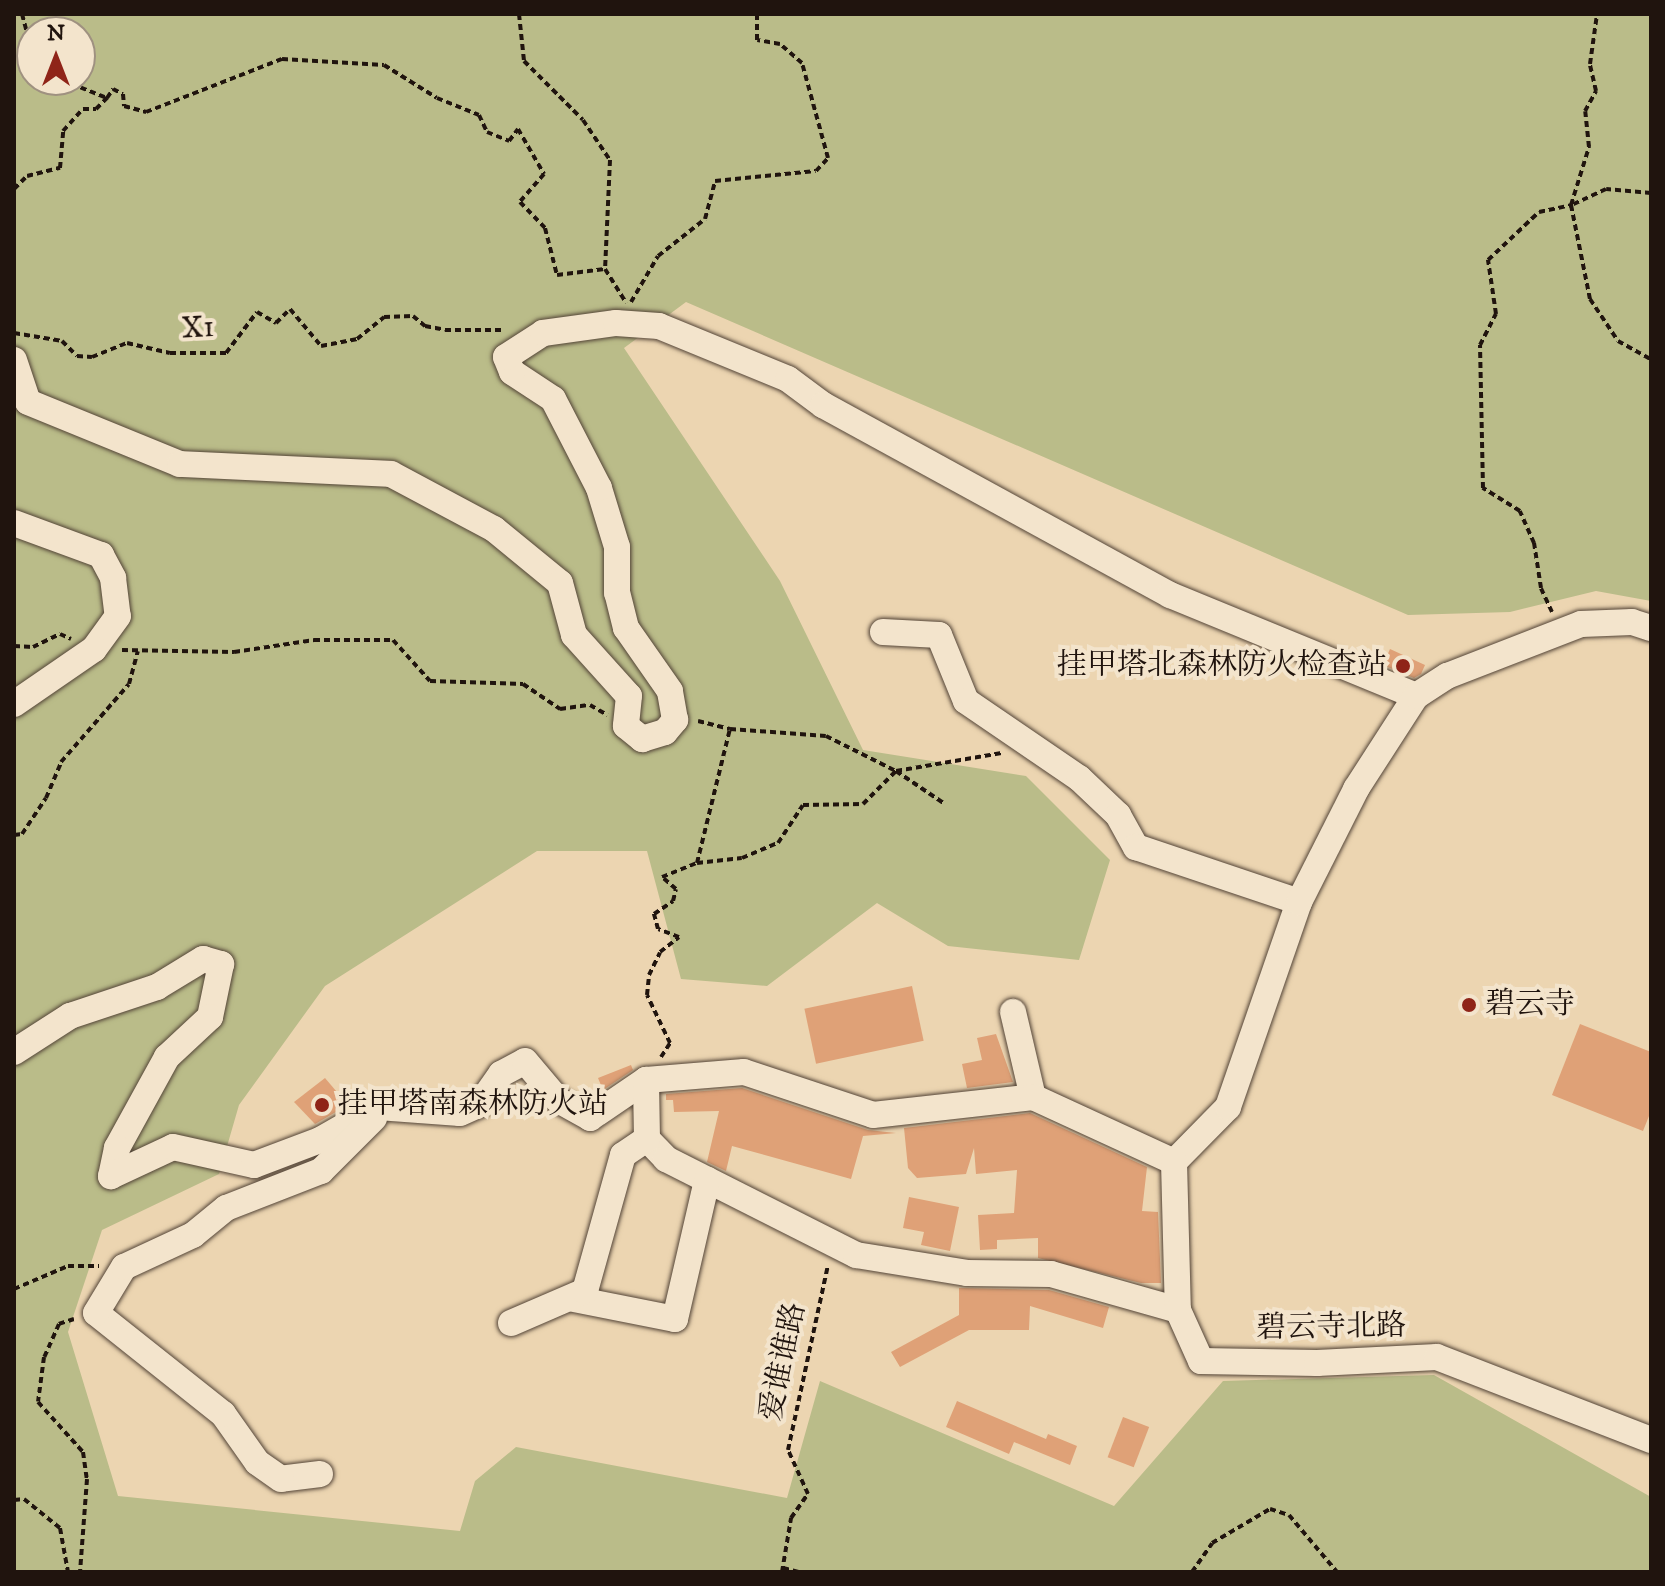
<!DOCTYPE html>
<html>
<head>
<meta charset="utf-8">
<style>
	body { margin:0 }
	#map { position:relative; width:1665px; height:1586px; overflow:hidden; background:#ecd5b1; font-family:"IM FELL DW Pica","Noto Serif SC",serif }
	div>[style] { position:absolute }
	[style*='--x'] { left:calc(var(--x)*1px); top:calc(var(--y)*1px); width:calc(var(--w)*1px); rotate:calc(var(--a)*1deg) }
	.green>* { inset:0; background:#babc89 }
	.building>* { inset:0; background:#dfa177; transform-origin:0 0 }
	.path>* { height:4px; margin-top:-2px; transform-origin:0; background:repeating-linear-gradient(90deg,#20140e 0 6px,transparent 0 10px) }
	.roads { filter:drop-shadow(0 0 2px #534437) drop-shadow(0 0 2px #534437) }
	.minor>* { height:26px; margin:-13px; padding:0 13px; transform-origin:13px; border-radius:13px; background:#f3e4cc }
	.dots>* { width:22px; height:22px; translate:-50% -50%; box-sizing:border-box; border:4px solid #f3e4cc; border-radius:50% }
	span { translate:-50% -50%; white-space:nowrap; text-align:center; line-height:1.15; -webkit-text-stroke:8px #f3e4cc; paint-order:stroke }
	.street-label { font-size:30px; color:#20140e }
	.poi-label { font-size:30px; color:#20140e }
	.right { translate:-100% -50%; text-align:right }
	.left { translate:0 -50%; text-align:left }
	.frame { position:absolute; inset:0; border:16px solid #20140e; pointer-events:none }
	.north { position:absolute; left:16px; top:16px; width:80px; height:80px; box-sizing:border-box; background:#f3e4cc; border:2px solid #9f9180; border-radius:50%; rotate:0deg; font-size:22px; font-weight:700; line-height:32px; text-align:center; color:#20140e }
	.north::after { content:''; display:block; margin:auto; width:28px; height:36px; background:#8f2418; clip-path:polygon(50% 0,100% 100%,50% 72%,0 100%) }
</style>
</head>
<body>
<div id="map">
	<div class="green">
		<div style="clip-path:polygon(evenodd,14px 14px,1651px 14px,1651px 601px,1596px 591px,1510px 612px,1408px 615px,686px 302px,624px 348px,780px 581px,863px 750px,1026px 776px,1110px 860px,1079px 960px,948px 946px,877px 903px,767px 986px,681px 979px,647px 851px,537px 851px,325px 986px,239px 1105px,219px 1174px,102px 1230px,68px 1332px,118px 1496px,460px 1531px,475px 1481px,516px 1447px,787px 1498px,820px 1381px,1114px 1506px,1223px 1381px,1434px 1375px,1651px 1497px,1651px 1572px,14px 1572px,14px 14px,32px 32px,80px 32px,80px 80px,32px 80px,32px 32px)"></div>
	</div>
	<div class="building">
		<div style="clip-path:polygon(1390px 649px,1425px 665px,1421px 674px,1414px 678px,1383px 665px)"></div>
		<div style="left:912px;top:986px;width:56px;height:110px;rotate:78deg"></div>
		<div style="clip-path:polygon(1580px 1024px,1651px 1052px,1651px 1111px,1643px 1131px,1552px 1095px)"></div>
		<div style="clip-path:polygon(996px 1034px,1013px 1082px,967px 1088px,962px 1064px,982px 1060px,977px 1038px)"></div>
		<div style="clip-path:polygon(631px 1065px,633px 1070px,603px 1090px,598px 1078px)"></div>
		<div style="clip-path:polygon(325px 1078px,348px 1105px,315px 1124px,294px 1102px)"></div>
		<div style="clip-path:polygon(742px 1088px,868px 1130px,896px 1133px,863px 1136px,851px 1179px,732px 1146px,726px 1171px,707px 1162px,719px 1111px,674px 1112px,673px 1100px,666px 1100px,666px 1094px)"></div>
		<div style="clip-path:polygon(1030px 1113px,1147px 1167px,1142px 1211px,1158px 1212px,1161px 1283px,1141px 1283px,1038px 1258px,1038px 1238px,997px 1240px,997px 1249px,980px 1250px,978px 1215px,1014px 1213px,1017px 1170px,976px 1174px,974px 1148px,966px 1174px,917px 1178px,908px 1168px,904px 1128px)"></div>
		<div style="clip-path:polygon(909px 1197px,959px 1207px,950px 1251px,921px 1245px,924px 1232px,903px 1228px)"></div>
		<div style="clip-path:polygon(959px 1288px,1049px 1290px,1109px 1307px,1103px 1328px,1030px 1306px,1029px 1330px,969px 1330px,900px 1367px,891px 1352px,959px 1315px)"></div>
		<div style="clip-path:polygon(957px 1401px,1046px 1439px,1048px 1434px,1077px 1446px,1070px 1465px,1014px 1442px,1009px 1454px,946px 1427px)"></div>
		<div style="left:1123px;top:1417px;width:28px;height:43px;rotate:21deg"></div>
	</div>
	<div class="path">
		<div style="--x:22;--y:14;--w:38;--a:75"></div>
		<div style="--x:519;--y:14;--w:47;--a:83.9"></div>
		<div style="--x:524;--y:61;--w:83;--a:45"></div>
		<div style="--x:583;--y:120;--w:48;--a:56"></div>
		<div style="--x:610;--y:160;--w:109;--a:92.6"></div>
		<div style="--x:62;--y:80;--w:48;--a:21.8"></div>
		<div style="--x:107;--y:98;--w:11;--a:-56"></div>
		<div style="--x:113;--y:89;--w:11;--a:27"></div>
		<div style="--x:123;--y:94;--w:12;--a:85"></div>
		<div style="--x:124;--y:106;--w:23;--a:15"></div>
		<div style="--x:146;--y:112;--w:146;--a:-21.3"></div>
		<div style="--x:282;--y:59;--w:102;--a:3.4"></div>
		<div style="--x:384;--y:65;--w:62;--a:31.9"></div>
		<div style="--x:437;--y:98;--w:45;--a:22"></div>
		<div style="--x:479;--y:115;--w:19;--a:65"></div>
		<div style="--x:487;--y:132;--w:24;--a:22"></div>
		<div style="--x:509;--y:141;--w:15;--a:-53"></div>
		<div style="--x:518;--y:129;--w:52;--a:60"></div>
		<div style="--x:544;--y:174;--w:37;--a:131"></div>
		<div style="--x:520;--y:202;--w:36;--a:46"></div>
		<div style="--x:545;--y:228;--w:49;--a:75.7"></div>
		<div style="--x:557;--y:275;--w:48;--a:-7.1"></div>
		<div style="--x:605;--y:269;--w:40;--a:58"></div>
		<div style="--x:14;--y:189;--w:18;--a:-45"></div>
		<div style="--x:27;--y:176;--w:34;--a:-14"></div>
		<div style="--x:60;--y:168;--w:37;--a:-85"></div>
		<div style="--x:63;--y:131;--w:30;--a:-48"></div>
		<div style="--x:83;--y:109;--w:13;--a:0"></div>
		<div style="--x:96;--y:109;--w:16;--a:-45"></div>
		<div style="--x:1651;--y:193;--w:45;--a:-174.9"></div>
		<div style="--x:1606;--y:189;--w:38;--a:155"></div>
		<div style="--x:1571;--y:205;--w:96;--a:78.6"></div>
		<div style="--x:1590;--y:299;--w:50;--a:56.3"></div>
		<div style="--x:1618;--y:341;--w:38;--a:29"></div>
		<div style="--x:631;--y:302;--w:53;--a:-59.6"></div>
		<div style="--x:658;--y:256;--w:60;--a:-38.2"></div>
		<div style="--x:705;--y:219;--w:39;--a:-75"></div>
		<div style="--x:715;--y:181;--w:101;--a:-5.7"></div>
		<div style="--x:816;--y:171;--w:18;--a:-47"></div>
		<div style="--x:828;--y:158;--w:98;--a:-105.3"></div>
		<div style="--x:802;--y:63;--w:29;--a:-139"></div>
		<div style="--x:780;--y:44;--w:23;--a:-170"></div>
		<div style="--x:757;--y:40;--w:26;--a:-90"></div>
		<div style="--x:14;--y:333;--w:49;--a:9.5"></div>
		<div style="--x:62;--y:341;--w:21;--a:45"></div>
		<div style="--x:77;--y:356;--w:15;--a:4"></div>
		<div style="--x:92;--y:357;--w:38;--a:-22"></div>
		<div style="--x:127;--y:343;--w:44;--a:13.1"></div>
		<div style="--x:170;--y:353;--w:56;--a:0"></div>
		<div style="--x:226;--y:353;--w:51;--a:-52.9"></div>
		<div style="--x:257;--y:312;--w:22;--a:30"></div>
		<div style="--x:276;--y:323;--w:20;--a:-45"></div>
		<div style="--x:290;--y:309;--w:48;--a:50"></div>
		<div style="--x:321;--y:346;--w:37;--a:-11"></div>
		<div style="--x:357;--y:339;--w:35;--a:-39"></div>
		<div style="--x:384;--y:317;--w:29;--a:-2"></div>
		<div style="--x:413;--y:316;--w:16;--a:40"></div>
		<div style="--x:425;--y:326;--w:20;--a:11"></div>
		<div style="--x:445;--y:330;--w:60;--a:0"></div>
		<div style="--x:1552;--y:612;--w:26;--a:-115"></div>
		<div style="--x:1541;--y:588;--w:46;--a:-98.8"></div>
		<div style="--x:1534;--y:543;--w:35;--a:-114"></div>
		<div style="--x:1520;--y:511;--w:44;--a:-148.1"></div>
		<div style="--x:1483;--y:488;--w:143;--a:-91.2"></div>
		<div style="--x:1480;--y:345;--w:35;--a:-63"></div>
		<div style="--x:1496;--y:314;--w:55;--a:-98.4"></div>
		<div style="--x:1488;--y:260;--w:70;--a:-43.3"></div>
		<div style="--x:1539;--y:212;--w:33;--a:-12"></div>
		<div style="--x:1571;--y:205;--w:61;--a:-72.8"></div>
		<div style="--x:1589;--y:147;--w:36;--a:-96"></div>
		<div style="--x:1585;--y:111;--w:23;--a:-61"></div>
		<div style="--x:1596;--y:91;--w:28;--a:-103"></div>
		<div style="--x:1590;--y:64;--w:50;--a:-82"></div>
		<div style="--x:14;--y:646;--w:19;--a:3"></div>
		<div style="--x:33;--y:647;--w:30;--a:-26"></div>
		<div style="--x:60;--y:634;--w:12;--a:24"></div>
		<div style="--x:122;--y:650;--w:112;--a:1"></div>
		<div style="--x:234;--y:652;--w:81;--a:-8.5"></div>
		<div style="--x:314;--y:640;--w:79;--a:0"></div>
		<div style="--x:393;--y:640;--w:55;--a:47.9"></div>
		<div style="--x:430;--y:681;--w:93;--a:1.8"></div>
		<div style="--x:523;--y:684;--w:45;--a:34"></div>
		<div style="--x:560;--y:709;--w:30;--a:-8"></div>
		<div style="--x:590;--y:705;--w:20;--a:30"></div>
		<div style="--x:698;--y:721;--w:33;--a:14"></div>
		<div style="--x:730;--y:729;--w:96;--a:4.2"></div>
		<div style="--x:826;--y:736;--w:78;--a:26.6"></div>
		<div style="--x:896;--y:771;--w:107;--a:-9.7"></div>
		<div style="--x:14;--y:835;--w:8;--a:-7"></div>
		<div style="--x:22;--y:834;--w:43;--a:-56.3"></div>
		<div style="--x:46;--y:798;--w:39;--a:-67"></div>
		<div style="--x:61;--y:762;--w:103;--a:-48.9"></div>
		<div style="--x:129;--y:684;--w:34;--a:-75"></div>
		<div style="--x:697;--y:863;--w:45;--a:-6.3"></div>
		<div style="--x:742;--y:858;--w:39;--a:-23"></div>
		<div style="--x:778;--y:843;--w:45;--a:-56.7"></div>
		<div style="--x:803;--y:805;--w:60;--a:-1"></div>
		<div style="--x:863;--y:804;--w:47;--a:-45"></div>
		<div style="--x:896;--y:771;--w:59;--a:34"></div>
		<div style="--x:661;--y:1057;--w:17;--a:-57"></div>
		<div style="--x:670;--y:1043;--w:53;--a:-115.6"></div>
		<div style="--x:647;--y:995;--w:20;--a:-84"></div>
		<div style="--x:649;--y:975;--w:25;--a:-64"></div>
		<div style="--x:660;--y:952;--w:24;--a:-38"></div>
		<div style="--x:679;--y:937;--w:22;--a:-159"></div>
		<div style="--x:658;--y:929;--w:16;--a:-105"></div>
		<div style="--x:654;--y:914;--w:23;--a:-34"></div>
		<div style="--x:673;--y:901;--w:12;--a:-76"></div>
		<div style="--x:676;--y:889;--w:18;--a:-139"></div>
		<div style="--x:662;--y:877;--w:38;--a:-22"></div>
		<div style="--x:697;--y:863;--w:138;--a:-76.2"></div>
		<div style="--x:14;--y:1289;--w:59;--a:-23.1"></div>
		<div style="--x:68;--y:1266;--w:31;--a:0"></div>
		<div style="--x:74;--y:1319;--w:16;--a:162"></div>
		<div style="--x:59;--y:1324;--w:36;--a:114"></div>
		<div style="--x:44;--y:1357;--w:45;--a:97.6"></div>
		<div style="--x:38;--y:1402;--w:67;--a:48"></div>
		<div style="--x:83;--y:1452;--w:27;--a:82"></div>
		<div style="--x:87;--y:1479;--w:93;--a:94.3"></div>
		<div style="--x:14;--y:1500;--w:10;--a:-6"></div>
		<div style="--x:24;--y:1499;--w:46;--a:38.9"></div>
		<div style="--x:60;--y:1528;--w:45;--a:79.7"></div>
		<div style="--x:783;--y:1568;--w:16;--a:14"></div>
		<div style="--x:782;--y:1572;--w:55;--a:-80.5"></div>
		<div style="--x:791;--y:1518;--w:29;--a:-55"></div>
		<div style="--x:808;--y:1494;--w:48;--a:-114.4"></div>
		<div style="--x:788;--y:1450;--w:189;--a:-77.8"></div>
		<div style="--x:1192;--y:1572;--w:35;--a:-55"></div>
		<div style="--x:1212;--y:1543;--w:67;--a:-30.4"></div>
		<div style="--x:1270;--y:1509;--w:20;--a:18"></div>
		<div style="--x:1289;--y:1515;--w:75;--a:49.9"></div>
	</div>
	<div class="roads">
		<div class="minor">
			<div style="--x:14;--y:360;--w:44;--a:71.6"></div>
			<div style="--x:28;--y:402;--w:164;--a:22.2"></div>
			<div style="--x:180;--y:464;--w:211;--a:2.7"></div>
			<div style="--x:391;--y:474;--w:117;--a:28.1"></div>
			<div style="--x:494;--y:529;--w:85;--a:39.3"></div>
			<div style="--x:560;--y:583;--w:54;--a:74.9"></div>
			<div style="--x:574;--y:635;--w:82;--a:48"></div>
			<div style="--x:629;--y:696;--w:30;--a:96"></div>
			<div style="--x:626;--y:726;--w:21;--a:39"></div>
			<div style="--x:642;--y:739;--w:24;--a:-17"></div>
			<div style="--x:665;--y:732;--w:16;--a:-50"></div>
			<div style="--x:675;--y:720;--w:29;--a:-100"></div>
			<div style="--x:670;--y:691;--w:77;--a:-124.9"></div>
			<div style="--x:626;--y:628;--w:36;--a:-104"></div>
			<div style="--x:617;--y:593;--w:46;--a:-90"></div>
			<div style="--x:617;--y:547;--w:62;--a:-107"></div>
			<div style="--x:599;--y:488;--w:100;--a:-117.3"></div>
			<div style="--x:553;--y:399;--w:49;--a:-146.6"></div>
			<div style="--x:512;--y:372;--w:16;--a:-112"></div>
			<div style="--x:506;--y:357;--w:44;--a:-33"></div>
			<div style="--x:543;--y:333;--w:74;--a:-7.8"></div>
			<div style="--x:616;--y:323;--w:43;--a:4"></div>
			<div style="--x:659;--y:326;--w:139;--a:22.3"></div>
			<div style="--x:788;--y:379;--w:44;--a:36.6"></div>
			<div style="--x:823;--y:405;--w:396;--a:28.7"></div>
			<div style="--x:1170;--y:595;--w:266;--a:22.3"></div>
			<div style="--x:14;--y:523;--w:93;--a:20.2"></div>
			<div style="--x:101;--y:555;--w:26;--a:62"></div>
			<div style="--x:113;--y:578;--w:38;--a:83"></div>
			<div style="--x:118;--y:616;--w:41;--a:126"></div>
			<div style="--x:94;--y:649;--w:97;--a:145.5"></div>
			<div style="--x:883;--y:632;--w:56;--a:3.1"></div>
			<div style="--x:939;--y:635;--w:71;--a:67.8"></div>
			<div style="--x:966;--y:701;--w:137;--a:34.3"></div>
			<div style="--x:1079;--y:778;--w:54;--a:43.5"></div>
			<div style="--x:1118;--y:815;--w:37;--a:61"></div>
			<div style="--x:1136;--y:847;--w:172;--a:18.6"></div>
			<div style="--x:1013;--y:1012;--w:87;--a:76.8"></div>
			<div style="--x:14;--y:1052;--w:67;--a:-32.7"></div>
			<div style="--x:70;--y:1016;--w:92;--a:-18.4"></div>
			<div style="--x:157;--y:987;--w:54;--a:-31.3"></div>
			<div style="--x:203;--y:959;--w:19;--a:16"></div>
			<div style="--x:221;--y:964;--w:54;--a:101.7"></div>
			<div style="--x:210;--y:1017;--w:59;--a:137.1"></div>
			<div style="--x:167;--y:1057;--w:104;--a:118.8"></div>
			<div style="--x:117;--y:1148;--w:29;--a:102"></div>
			<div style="--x:111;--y:1176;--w:68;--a:-25.1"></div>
			<div style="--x:173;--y:1147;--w:83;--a:12.5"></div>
			<div style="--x:254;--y:1165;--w:71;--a:-20.7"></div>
			<div style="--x:320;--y:1140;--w:67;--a:-29.6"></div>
			<div style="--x:378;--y:1107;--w:82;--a:4.2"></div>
			<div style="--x:460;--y:1113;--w:22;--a:-24"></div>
			<div style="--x:480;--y:1104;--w:37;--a:-55"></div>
			<div style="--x:501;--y:1074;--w:27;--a:-28"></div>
			<div style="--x:525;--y:1061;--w:51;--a:49.8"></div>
			<div style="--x:558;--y:1100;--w:37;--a:29"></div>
			<div style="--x:590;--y:1118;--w:68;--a:-34.2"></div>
			<div style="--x:646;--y:1080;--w:98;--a:-4.7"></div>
			<div style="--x:744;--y:1072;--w:136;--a:18.4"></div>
			<div style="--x:873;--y:1115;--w:161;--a:-6.4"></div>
			<div style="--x:1033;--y:1097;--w:155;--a:24.7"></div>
			<div style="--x:647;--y:1139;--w:28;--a:46"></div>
			<div style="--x:666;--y:1159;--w:213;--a:26.8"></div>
			<div style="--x:856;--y:1255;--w:112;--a:9.2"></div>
			<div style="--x:967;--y:1273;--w:84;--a:0.7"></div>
			<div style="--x:1051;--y:1274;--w:132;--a:15.8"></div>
			<div style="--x:1174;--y:1162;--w:77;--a:-45.5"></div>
			<div style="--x:1228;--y:1107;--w:217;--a:-70.9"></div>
			<div style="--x:1299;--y:902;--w:127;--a:-63.2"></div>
			<div style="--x:1356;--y:789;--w:111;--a:-57.2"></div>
			<div style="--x:1416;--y:696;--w:37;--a:-33"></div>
			<div style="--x:1447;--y:676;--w:144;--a:-21.2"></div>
			<div style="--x:1581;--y:624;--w:51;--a:-2.2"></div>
			<div style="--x:1632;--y:622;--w:20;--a:18"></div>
			<div style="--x:1174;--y:1162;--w:148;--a:88.5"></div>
			<div style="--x:1178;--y:1310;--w:56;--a:65.7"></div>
			<div style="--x:1201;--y:1361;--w:116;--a:1"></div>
			<div style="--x:1317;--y:1363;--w:120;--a:-2.9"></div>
			<div style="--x:1437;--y:1357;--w:230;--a:21.2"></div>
			<div style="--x:574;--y:1299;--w:103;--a:11.2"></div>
			<div style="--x:675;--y:1319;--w:143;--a:-77"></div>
			<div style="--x:511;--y:1323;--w:81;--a:-23.4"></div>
			<div style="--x:585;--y:1291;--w:141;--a:-74.4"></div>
			<div style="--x:623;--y:1155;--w:29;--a:-34"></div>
			<div style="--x:647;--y:1139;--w:59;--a:-91"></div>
			<div style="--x:320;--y:1474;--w:39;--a:173"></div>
			<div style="--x:281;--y:1479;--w:29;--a:-145"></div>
			<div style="--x:257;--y:1462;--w:59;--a:-125.3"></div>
			<div style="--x:223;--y:1414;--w:162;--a:-141.5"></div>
			<div style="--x:96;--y:1313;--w:54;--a:-58.7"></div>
			<div style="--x:124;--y:1267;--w:76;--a:-24.9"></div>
			<div style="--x:193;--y:1235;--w:43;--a:-39.3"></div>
			<div style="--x:226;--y:1208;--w:102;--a:-21.3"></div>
			<div style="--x:321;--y:1171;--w:75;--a:-45"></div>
		</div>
	</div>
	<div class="dots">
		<div style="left:1403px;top:666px;background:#8f2418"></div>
		<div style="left:1469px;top:1005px;background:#8f2418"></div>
		<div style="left:322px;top:1105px;background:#8f2418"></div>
	</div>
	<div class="street-label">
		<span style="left:198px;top:329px;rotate:-3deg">X1</span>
		<span style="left:1331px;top:1328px;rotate:-1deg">碧云寺北路</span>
		<span style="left:784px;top:1362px;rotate:-78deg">爱谁谁路</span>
	</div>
	<div class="poi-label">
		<span class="right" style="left:1387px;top:666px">挂甲塔北森林防火检查站</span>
		<span class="left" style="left:1485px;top:1005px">碧云寺</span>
		<span class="left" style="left:338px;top:1105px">挂甲塔南森林防火站</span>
	</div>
	<div class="frame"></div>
	<div class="north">N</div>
</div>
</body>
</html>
